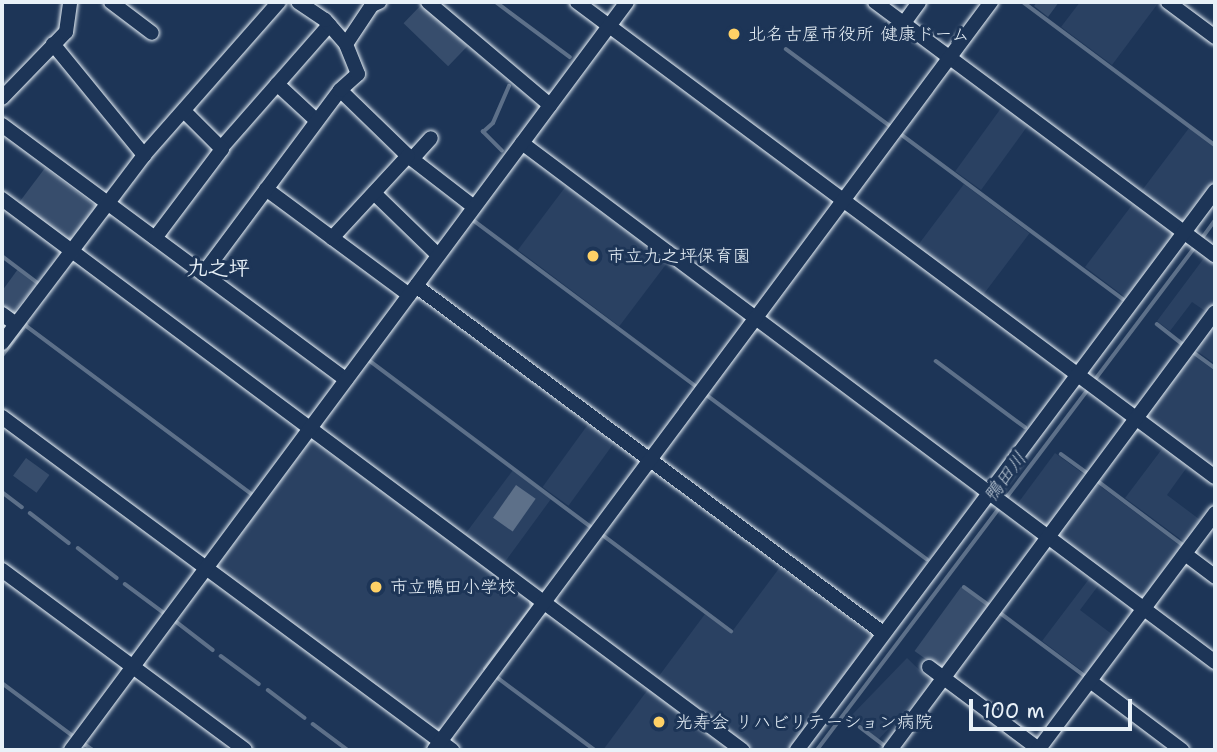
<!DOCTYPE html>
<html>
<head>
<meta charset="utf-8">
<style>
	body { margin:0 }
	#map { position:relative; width:1217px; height:752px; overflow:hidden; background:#1d3557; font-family:"Shantell Sans","Klee One",sans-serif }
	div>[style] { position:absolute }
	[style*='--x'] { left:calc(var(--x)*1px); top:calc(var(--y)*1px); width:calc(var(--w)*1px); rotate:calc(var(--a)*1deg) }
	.built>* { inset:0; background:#2a4162; transform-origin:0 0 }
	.green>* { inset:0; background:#374d6c; transform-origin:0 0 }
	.water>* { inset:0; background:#5d7089; transform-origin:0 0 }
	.stream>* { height:3.5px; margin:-1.75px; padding:0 1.75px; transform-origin:1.75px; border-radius:1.75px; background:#5d7089 }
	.roads { filter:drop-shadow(0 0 2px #e8f1f8) drop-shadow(0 0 2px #e8f1f8) }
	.minor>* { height:14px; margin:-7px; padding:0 7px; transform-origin:7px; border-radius:7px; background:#1d3557 }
	.dots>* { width:19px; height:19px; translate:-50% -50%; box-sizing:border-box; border:4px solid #1d3557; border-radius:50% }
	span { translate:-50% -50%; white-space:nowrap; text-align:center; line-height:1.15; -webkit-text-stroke:6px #1d3557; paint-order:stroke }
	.poi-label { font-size:18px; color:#e8f1f8 }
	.left { translate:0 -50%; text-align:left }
	.water-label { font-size:19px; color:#b7c4d1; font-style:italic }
	.quarter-label { font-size:21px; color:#e8f1f8; font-weight:700 }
	.frame { position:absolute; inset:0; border:4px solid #e8f1f8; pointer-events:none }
	.scale { position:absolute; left:969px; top:699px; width:163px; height:32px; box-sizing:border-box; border:4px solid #e8f1f8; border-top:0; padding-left:9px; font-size:21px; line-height:24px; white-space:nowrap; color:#e8f1f8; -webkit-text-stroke:5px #1d3557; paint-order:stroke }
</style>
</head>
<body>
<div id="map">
	<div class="built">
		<div style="clip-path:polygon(1080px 2px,1159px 2px,1112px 65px,1061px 27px)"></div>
		<div style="left:1004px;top:104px;width:32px;height:83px;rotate:36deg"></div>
		<div style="clip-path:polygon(1189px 128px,1215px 148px,1215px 180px,1180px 222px,1140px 193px)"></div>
		<div style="left:964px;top:184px;width:82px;height:81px;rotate:37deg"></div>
		<div style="left:566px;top:186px;width:127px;height:80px;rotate:37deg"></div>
		<div style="clip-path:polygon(1135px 201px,1173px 230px,1173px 235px,1126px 298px,1085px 267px)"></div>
		<div style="clip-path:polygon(1207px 254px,1215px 260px,1215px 304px,1208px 313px,1192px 302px,1170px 331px,1157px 321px)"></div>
		<div style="clip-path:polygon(1215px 321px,1215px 364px,1194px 349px)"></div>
		<div style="clip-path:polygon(1191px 353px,1215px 371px,1215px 472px,1145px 419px)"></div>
		<div style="left:589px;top:423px;width:32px;height:79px;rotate:36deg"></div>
		<div style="clip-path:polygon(311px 440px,457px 545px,513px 470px,551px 499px,496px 574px,531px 600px,531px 607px,439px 731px,433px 732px,216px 568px)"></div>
		<div style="clip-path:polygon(1165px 445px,1190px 463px,1167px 495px,1203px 522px,1187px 544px,1125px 498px)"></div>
		<div style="clip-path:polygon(1055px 453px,1088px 477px,1050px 528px,1044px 528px,1015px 507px)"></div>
		<div style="clip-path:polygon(1096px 483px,1185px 549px,1142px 600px,1060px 538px,1058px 533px)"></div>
		<div style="clip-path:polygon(780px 567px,875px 638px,791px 750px,753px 750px,656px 680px,705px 614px,731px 633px)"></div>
		<div style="clip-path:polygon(1092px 575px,1101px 582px,1080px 610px,1117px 638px,1089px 676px,1042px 641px)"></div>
		<div style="left:907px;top:658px;width:36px;height:80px;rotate:44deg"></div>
		<div style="clip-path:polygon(649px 688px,732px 750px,603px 750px)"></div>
	</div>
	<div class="green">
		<div style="clip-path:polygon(1037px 2px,1059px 2px,1048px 17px,1034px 6px)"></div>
		<div style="left:423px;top:3px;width:62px;height:28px;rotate:44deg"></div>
		<div style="left:45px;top:168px;width:64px;height:45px;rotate:37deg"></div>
		<div style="clip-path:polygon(18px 269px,37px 284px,11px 315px,2px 308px,2px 291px)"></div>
		<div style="left:26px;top:458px;width:29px;height:22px;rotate:36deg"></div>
		<div style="left:961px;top:587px;width:36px;height:79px;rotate:36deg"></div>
	</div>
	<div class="water">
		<div style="left:516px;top:485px;width:24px;height:40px;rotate:35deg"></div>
	</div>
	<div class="stream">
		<div style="--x:496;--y:2;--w:92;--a:36.6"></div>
		<div style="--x:1023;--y:2;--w:239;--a:36.7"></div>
		<div style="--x:786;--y:49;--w:129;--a:36.5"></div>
		<div style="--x:902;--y:135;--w:275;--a:36.6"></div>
		<div style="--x:502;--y:151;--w:27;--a:-135"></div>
		<div style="--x:483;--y:132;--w:13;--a:-42"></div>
		<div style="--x:493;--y:123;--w:40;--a:-66.6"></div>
		<div style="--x:473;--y:220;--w:279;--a:36.7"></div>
		<div style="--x:1200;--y:241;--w:26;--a:-54"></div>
		<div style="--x:2;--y:256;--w:45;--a:36.9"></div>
		<div style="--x:1157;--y:324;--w:33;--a:38"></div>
		<div style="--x:1193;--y:352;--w:27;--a:36"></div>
		<div style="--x:2;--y:356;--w:39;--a:-53"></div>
		<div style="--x:25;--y:325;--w:283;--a:36.7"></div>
		<div style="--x:370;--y:361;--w:276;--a:36.9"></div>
		<div style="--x:936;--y:361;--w:111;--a:36.6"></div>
		<div style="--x:1094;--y:381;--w:168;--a:-53"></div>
		<div style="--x:708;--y:396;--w:273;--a:36.7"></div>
		<div style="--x:1061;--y:454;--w:31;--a:36"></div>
		<div style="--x:1099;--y:482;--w:104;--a:36.8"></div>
		<div style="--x:2;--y:492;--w:25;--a:37"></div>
		<div style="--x:1004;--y:501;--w:143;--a:-53"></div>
		<div style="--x:30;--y:513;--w:49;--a:37.6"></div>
		<div style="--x:604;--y:536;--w:159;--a:36.8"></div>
		<div style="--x:78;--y:548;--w:49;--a:37.6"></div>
		<div style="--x:125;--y:584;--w:49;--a:36.6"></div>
		<div style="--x:964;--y:587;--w:31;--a:36"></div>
		<div style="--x:999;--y:612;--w:107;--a:36.7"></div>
		<div style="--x:174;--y:620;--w:49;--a:37.6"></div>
		<div style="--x:221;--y:656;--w:47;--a:36.4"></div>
		<div style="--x:485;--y:669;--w:78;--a:-52.8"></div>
		<div style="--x:532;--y:607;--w:8;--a:-104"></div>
		<div style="--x:498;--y:678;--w:121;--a:36.6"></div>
		<div style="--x:2;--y:683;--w:89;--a:36.7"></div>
		<div style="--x:268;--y:690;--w:46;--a:37.1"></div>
		<div style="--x:313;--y:724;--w:44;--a:36.6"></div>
		<div style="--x:860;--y:727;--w:30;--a:37"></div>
		<div style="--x:83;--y:743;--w:12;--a:35"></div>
		<div style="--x:817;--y:750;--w:304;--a:-53"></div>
	</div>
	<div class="roads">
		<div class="minor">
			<div style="--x:111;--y:2;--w:51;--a:37.1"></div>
			<div style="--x:428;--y:2;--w:160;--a:40.2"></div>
			<div style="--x:577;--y:2;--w:795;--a:36.67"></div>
			<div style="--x:875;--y:2;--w:424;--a:36.7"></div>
			<div style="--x:1168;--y:2;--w:59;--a:36.7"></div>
			<div style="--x:904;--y:23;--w:26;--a:-54"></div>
			<div style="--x:53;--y:44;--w:144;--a:50.7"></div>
			<div style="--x:346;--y:44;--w:47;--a:-56.3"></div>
			<div style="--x:372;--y:5;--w:8;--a:-23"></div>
			<div style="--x:277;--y:84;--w:54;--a:42.8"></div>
			<div style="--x:340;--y:90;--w:95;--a:44.1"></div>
			<div style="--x:408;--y:156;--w:83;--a:37.7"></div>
			<div style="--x:2;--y:98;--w:92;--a:-45.9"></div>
			<div style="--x:66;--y:32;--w:30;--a:-82"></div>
			<div style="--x:2;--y:125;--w:428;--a:36.5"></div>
			<div style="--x:522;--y:143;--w:866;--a:36.83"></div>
			<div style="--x:221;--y:148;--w:164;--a:-48.7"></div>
			<div style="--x:412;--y:159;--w:28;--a:-48"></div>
			<div style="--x:266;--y:189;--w:178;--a:36.5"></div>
			<div style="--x:374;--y:193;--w:89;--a:44.1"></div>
			<div style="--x:2;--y:199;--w:923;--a:36.67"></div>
			<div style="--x:155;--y:238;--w:111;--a:-53"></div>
			<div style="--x:222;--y:149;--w:52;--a:-135"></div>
			<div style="--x:332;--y:238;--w:112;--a:-47.2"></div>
			<div style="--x:203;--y:274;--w:229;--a:-53.3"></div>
			<div style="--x:340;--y:90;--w:24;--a:-42"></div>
			<div style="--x:358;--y:74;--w:32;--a:-112"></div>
			<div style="--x:346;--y:44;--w:32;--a:-131"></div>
			<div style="--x:325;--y:20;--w:32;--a:-146"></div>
			<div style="--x:416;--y:286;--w:582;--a:36.61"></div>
			<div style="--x:2;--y:314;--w:17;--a:36"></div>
			<div style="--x:2;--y:343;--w:236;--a:-52.9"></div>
			<div style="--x:144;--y:155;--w:204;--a:-48.6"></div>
			<div style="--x:2;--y:417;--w:560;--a:36.5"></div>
			<div style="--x:1185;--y:554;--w:38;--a:37"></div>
			<div style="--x:2;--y:570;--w:302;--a:36.5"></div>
			<div style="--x:929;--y:667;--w:139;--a:36.8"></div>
			<div style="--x:1090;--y:681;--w:115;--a:36.9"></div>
			<div style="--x:71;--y:750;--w:932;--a:-53.38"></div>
			<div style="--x:434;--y:750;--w:933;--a:-53.33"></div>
			<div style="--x:797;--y:750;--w:698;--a:-53.21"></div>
			<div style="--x:890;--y:750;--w:545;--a:-53.42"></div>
			<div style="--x:1038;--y:750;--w:296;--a:-53.2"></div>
		</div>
	</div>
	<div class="dots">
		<div style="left:734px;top:34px;background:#ffd166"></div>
		<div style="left:593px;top:256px;background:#ffd166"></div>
		<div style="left:376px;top:587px;background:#ffd166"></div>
		<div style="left:659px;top:722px;background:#ffd166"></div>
	</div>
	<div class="poi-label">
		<span class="left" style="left:748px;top:34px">北名古屋市役所 健康ドーム</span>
		<span class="left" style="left:607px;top:256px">市立九之坪保育園</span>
		<span class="left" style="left:390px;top:587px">市立鴨田小学校</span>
		<span class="left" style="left:675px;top:722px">光寿会 リハビリテーション病院</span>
	</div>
	<div class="water-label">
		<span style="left:1005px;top:477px;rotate:-53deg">鴨田川</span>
	</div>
	<div class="quarter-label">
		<span style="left:218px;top:268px">九之坪</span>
	</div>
	<div class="frame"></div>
	<div class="scale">100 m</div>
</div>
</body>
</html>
